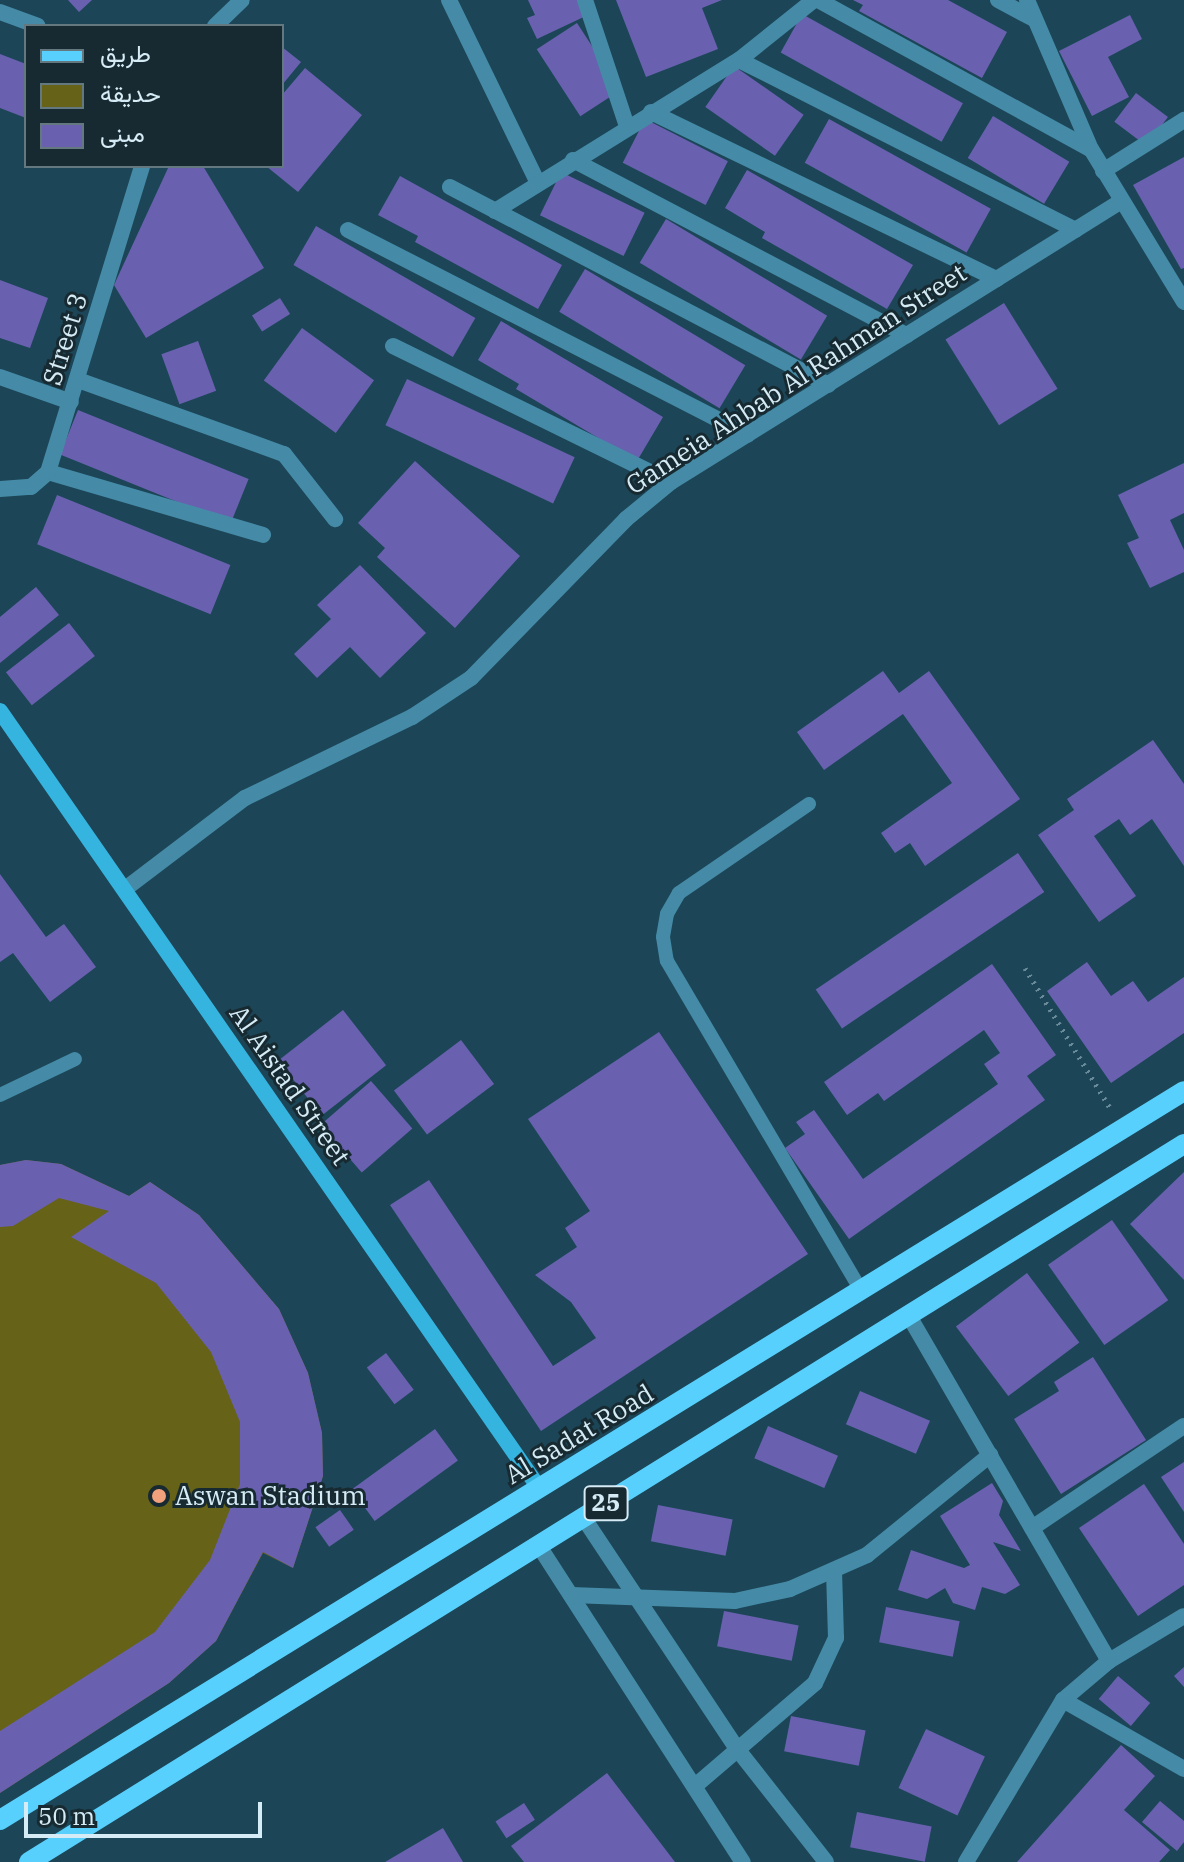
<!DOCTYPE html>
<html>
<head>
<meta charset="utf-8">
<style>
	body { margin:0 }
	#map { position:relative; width:1184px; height:1862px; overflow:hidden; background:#1c4657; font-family:"IBM Plex Serif",Vazirmatn,serif }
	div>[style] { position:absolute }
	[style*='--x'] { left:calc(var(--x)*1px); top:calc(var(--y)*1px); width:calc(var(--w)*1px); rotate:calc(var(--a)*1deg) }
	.green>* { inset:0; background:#666217 }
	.building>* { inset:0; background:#6961b0; transform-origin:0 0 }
	.path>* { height:5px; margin-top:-2.5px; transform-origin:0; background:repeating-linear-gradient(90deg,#698b99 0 2px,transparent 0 8px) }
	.lane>* { height:14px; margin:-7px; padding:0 7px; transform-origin:7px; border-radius:7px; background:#458ba7 }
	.street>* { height:16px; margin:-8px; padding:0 8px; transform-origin:8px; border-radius:8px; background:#458ba7 }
	.secondary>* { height:16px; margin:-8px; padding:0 8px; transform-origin:8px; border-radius:8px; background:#35b4e0 }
	.primary>* { height:20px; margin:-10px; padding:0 10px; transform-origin:10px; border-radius:10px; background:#58d0fd }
	.dots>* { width:22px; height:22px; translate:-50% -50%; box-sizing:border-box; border:4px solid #182a31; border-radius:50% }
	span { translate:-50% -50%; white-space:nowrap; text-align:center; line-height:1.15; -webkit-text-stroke:6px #182a31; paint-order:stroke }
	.shield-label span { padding:2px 6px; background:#182a31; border:2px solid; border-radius:6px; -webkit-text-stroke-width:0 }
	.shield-label { font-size:24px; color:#d5ecf6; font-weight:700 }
	.street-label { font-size:26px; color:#d5ecf6 }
	.poi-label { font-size:26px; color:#d5ecf6 }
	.left { translate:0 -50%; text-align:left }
	.legend { position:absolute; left:24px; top:24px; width:260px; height:144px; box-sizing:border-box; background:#182a31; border:2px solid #647880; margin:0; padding:10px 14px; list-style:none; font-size:24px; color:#d5ecf6 }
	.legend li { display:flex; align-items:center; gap:16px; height:40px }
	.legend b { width:40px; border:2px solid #647880 }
	.scale { position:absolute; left:24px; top:1802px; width:238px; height:36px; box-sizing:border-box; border:4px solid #d5ecf6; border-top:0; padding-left:10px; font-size:24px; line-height:28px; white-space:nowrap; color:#d5ecf6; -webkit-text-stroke:6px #182a31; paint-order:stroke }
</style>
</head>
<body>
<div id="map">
	<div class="green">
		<div style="clip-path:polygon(26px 1160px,61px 1164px,129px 1196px,150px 1182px,199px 1215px,279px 1309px,308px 1373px,322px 1433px,323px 1476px,293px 1568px,263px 1553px,216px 1641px,169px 1683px,0 1793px,0 1165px)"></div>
	</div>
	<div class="building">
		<div style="clip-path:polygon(68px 0,92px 0,79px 12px)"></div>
		<div style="clip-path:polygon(528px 0,583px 0,590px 14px,537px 39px,527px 18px,535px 15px)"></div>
		<div style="clip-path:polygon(616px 0,722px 0,702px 8px,718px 49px,646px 77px)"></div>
		<div style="clip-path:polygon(853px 0,948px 0,1007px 32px,982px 78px,859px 11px,863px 5px)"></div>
		<div style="left:802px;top:14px;width:184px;height:44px;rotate:29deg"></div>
		<div style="clip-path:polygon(1130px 15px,1142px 39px,1108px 57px,1129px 97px,1092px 116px,1059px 51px)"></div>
		<div style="left:577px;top:23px;width:80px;height:48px;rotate:57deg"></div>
		<div style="clip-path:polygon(282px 47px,301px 62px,282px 85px)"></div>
		<div style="clip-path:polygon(0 54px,26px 64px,26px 118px,0 108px)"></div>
		<div style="left:734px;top:66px;width:85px;height:50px;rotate:35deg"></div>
		<div style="clip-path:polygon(305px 68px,362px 115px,298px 192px,266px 166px,282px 166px,282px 95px)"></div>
		<div style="left:1136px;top:93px;width:40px;height:36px;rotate:37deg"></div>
		<div style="left:993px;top:116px;width:89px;height:49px;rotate:31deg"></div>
		<div style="left:645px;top:119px;width:93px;height:49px;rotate:27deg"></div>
		<div style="left:829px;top:119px;width:185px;height:50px;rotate:29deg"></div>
		<div style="clip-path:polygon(1184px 157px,1184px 268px,1181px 269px,1133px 185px)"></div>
		<div style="clip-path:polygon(169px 166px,203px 166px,264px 268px,146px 338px,114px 285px)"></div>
		<div style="clip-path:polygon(747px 170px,913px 265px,887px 309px,762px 238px,765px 232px,725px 208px)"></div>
		<div style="left:561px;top:172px;width:93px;height:48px;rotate:26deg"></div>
		<div style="clip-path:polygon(400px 176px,562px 265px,538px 309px,415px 242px,418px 236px,378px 215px)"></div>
		<div style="left:666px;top:219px;width:188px;height:51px;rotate:31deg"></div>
		<div style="left:316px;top:226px;width:184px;height:45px;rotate:30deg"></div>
		<div style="left:585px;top:269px;width:187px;height:50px;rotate:31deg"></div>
		<div style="clip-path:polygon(0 280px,48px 298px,30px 348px,0 338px)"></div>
		<div style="left:280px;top:298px;width:19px;height:33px;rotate:58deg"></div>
		<div style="left:1004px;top:303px;width:101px;height:69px;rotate:58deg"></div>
		<div style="clip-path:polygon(501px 321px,663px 417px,637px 461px,516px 389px,519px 384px,478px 360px)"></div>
		<div style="left:302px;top:328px;width:89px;height:65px;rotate:36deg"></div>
		<div style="left:198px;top:341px;width:53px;height:39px;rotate:70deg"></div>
		<div style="left:407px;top:379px;width:185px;height:51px;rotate:25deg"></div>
		<div style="left:78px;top:410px;width:184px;height:48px;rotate:22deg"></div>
		<div style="clip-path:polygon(415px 461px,520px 556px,455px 628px,377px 557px,385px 548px,358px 523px)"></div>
		<div style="clip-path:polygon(1184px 463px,1184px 513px,1170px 520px,1184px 550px,1184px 572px,1150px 588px,1127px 543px,1139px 538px,1118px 495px)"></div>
		<div style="left:57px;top:495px;width:187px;height:53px;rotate:22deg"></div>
		<div style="clip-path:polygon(360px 565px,426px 633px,380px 678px,350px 647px,317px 678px,294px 654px,331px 619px,317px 605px)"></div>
		<div style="clip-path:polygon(36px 587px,59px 615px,0 663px,0 617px)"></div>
		<div style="left:69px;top:623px;width:42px;height:80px;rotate:52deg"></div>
		<div style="clip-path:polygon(883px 671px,899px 693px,929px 671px,1020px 799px,925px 866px,910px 843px,895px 853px,881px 833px,952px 783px,903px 714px,824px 770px,797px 732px)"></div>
		<div style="clip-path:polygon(1153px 740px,1184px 784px,1184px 866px,1152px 819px,1130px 835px,1119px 819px,1094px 836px,1136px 896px,1099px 922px,1038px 835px,1074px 810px,1067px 799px)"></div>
		<div style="left:1018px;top:853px;width:47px;height:244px;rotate:56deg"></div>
		<div style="clip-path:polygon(0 874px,46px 937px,64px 924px,96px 967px,50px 1002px,13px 953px,0 962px)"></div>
		<div style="clip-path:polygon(1087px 962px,1111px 996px,1133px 981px,1148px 1002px,1184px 977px,1184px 1033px,1111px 1083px,1047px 991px)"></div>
		<div style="clip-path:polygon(992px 964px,1056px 1055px,1027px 1076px,1045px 1100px,849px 1239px,785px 1148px,805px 1134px,796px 1122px,814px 1110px,863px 1179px,998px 1084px,984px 1064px,1000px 1053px,984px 1030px,884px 1101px,878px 1093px,847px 1115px,824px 1082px)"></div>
		<div style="left:343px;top:1010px;width:70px;height:82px;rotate:52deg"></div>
		<div style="clip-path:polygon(659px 1032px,808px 1254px,541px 1431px,390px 1205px,429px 1180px,553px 1366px,596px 1338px,571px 1302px,535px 1275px,577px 1247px,565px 1228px,590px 1211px,528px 1119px)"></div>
		<div style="left:461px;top:1040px;width:55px;height:84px;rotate:53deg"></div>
		<div style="left:371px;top:1081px;width:63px;height:67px;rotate:49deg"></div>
		<div style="clip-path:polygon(26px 1160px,61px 1164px,129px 1196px,150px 1182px,199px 1215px,279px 1309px,308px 1373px,322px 1433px,323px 1476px,293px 1568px,263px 1552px,216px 1641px,169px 1683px,0 1793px,0 1731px,155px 1632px,210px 1560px,240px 1484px,240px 1422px,211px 1352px,156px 1283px,71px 1237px,109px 1211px,59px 1198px,13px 1226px,0 1227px,0 1165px)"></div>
		<div style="clip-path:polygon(1184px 1172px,1184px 1280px,1130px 1224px)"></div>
		<div style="left:1112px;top:1220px;width:98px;height:78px;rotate:55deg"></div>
		<div style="left:1027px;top:1273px;width:87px;height:89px;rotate:53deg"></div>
		<div style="left:386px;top:1353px;width:46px;height:24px;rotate:53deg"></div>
		<div style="clip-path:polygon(1093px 1357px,1146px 1440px,1061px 1494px,1014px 1419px,1059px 1391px,1054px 1382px)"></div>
		<div style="left:860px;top:1391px;width:76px;height:36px;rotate:23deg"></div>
		<div style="left:768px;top:1426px;width:76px;height:35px;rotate:23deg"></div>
		<div style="left:435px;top:1429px;width:39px;height:103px;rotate:54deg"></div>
		<div style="clip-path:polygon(1184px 1462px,1184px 1512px,1161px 1477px)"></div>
		<div style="clip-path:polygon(992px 1483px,1003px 1501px,999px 1515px,1021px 1551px,993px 1542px,1020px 1585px,1005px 1594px,982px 1587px,975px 1610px,953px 1603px,945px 1588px,927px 1599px,898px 1590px,911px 1550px,964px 1568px,970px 1565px,940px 1516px)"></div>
		<div style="clip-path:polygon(1144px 1484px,1184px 1544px,1184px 1585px,1138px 1616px,1079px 1528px)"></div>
		<div style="left:658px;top:1505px;width:76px;height:37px;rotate:11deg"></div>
		<div style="left:340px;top:1510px;width:24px;height:30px;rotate:55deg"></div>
		<div style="left:886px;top:1607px;width:75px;height:36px;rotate:11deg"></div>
		<div style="left:724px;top:1611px;width:76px;height:36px;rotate:11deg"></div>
		<div style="clip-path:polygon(1184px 1667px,1184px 1687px,1174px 1676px)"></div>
		<div style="left:1118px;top:1676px;width:42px;height:30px;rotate:40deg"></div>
		<div style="left:791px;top:1716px;width:76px;height:36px;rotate:11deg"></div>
		<div style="left:926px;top:1729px;width:65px;height:65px;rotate:25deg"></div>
		<div style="clip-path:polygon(1121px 1745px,1155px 1776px,1124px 1810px,1170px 1850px,1159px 1862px,1017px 1862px)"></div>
		<div style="clip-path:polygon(607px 1773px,675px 1862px,524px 1862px,511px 1846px)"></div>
		<div style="clip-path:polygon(1160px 1801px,1184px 1821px,1184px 1842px,1177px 1851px,1142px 1822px)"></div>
		<div style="left:524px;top:1803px;width:20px;height:34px;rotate:57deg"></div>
		<div style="left:857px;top:1812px;width:76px;height:36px;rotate:11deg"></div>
		<div style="clip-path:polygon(443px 1828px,463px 1862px,385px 1862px)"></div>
	</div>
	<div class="path">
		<div style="--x:1025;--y:968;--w:164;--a:58.7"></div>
	</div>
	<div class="lane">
		<div style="--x:809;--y:804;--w:158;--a:145.6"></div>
		<div style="--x:679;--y:893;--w:24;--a:120"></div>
		<div style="--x:667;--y:914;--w:23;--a:100"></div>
		<div style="--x:663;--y:937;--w:24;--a:81"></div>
		<div style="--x:667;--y:961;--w:383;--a:59.5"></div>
		<div style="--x:0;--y:1095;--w:83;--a:-25.6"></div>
	</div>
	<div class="street">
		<div style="--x:449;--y:0;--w:203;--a:64.1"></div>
		<div style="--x:585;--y:0;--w:133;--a:71.6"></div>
		<div style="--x:818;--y:0;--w:310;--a:28.7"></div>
		<div style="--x:998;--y:0;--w:40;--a:28"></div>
		<div style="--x:1027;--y:0;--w:162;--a:66.8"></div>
		<div style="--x:1091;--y:149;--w:179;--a:58.7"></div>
		<div style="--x:0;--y:12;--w:40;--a:20.2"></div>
		<div style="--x:215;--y:26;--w:37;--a:-44"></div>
		<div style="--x:739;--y:60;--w:377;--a:26.8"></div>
		<div style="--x:651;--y:112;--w:384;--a:25.8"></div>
		<div style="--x:573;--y:160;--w:377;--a:27.7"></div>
		<div style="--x:1103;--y:171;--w:96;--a:-32.2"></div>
		<div style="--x:450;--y:187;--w:427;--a:27.6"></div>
		<div style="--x:495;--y:211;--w:287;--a:-31.8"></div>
		<div style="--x:739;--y:60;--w:96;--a:-38.7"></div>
		<div style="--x:348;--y:230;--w:449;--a:27.1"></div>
		<div style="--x:393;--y:346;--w:309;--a:26.1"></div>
		<div style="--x:0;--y:377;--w:75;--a:19.4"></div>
		<div style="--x:78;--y:380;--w:219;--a:19.8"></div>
		<div style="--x:284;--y:454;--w:83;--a:51.9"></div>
		<div style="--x:48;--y:472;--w:224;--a:16.3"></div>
		<div style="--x:0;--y:489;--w:31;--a:-4"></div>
		<div style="--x:31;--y:487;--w:23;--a:-41"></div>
		<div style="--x:48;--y:472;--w:320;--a:-72.9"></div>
		<div style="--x:125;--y:889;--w:151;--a:-37.2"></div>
		<div style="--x:245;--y:798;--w:186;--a:-25.9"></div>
		<div style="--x:412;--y:717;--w:71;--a:-33.5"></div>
		<div style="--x:471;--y:678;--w:222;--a:-45.7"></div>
		<div style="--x:626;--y:519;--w:58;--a:-39.4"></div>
		<div style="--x:671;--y:482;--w:529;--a:-31.95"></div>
		<div style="--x:909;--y:1316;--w:399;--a:59.9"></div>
		<div style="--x:583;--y:1517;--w:280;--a:56.4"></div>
		<div style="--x:738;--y:1750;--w:142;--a:51.8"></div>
		<div style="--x:1032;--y:1528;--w:183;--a:-33.9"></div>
		<div style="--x:539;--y:1546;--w:376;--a:57.2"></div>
		<div style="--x:571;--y:1595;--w:164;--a:2.1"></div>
		<div style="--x:735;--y:1601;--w:56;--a:-12.3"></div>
		<div style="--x:790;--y:1589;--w:84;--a:-23.8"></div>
		<div style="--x:867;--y:1555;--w:159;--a:-39.1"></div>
		<div style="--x:1063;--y:1700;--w:139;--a:29.7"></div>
		<div style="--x:695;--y:1786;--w:158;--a:-40.6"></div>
		<div style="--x:815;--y:1683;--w:50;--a:-65"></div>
		<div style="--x:836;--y:1638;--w:68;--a:-91.7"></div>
		<div style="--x:966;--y:1862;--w:189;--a:-59.1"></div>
		<div style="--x:1063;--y:1700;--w:60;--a:-40.3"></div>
		<div style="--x:1109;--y:1661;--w:87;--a:-31"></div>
	</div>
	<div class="secondary">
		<div style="--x:0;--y:711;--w:946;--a:55.25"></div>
	</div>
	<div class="primary">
		<div style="--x:0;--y:1820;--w:1390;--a:-31.62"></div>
		<div style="--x:29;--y:1862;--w:1360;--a:-31.87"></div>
	</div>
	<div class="dots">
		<div style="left:159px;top:1496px;background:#f1a17b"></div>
	</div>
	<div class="shield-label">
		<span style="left:606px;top:1503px">25</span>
	</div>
	<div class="street-label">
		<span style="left:65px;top:339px;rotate:-73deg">Street 3</span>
		<span style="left:796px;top:379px;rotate:-33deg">Gameia Ahbab Al Rahman Street</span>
		<span style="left:290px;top:1085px;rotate:55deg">Al Aistad Street</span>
		<span style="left:579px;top:1434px;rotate:-31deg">Al Sadat Road</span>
	</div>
	<div class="poi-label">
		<span class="left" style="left:175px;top:1496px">Aswan Stadium</span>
	</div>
	<ul class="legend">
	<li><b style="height:10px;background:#58d0fd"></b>طريق</li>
	<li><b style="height:22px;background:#666217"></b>حديقة</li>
	<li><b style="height:22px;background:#6961b0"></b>مبنى</li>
	</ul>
	<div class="scale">50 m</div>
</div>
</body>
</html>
